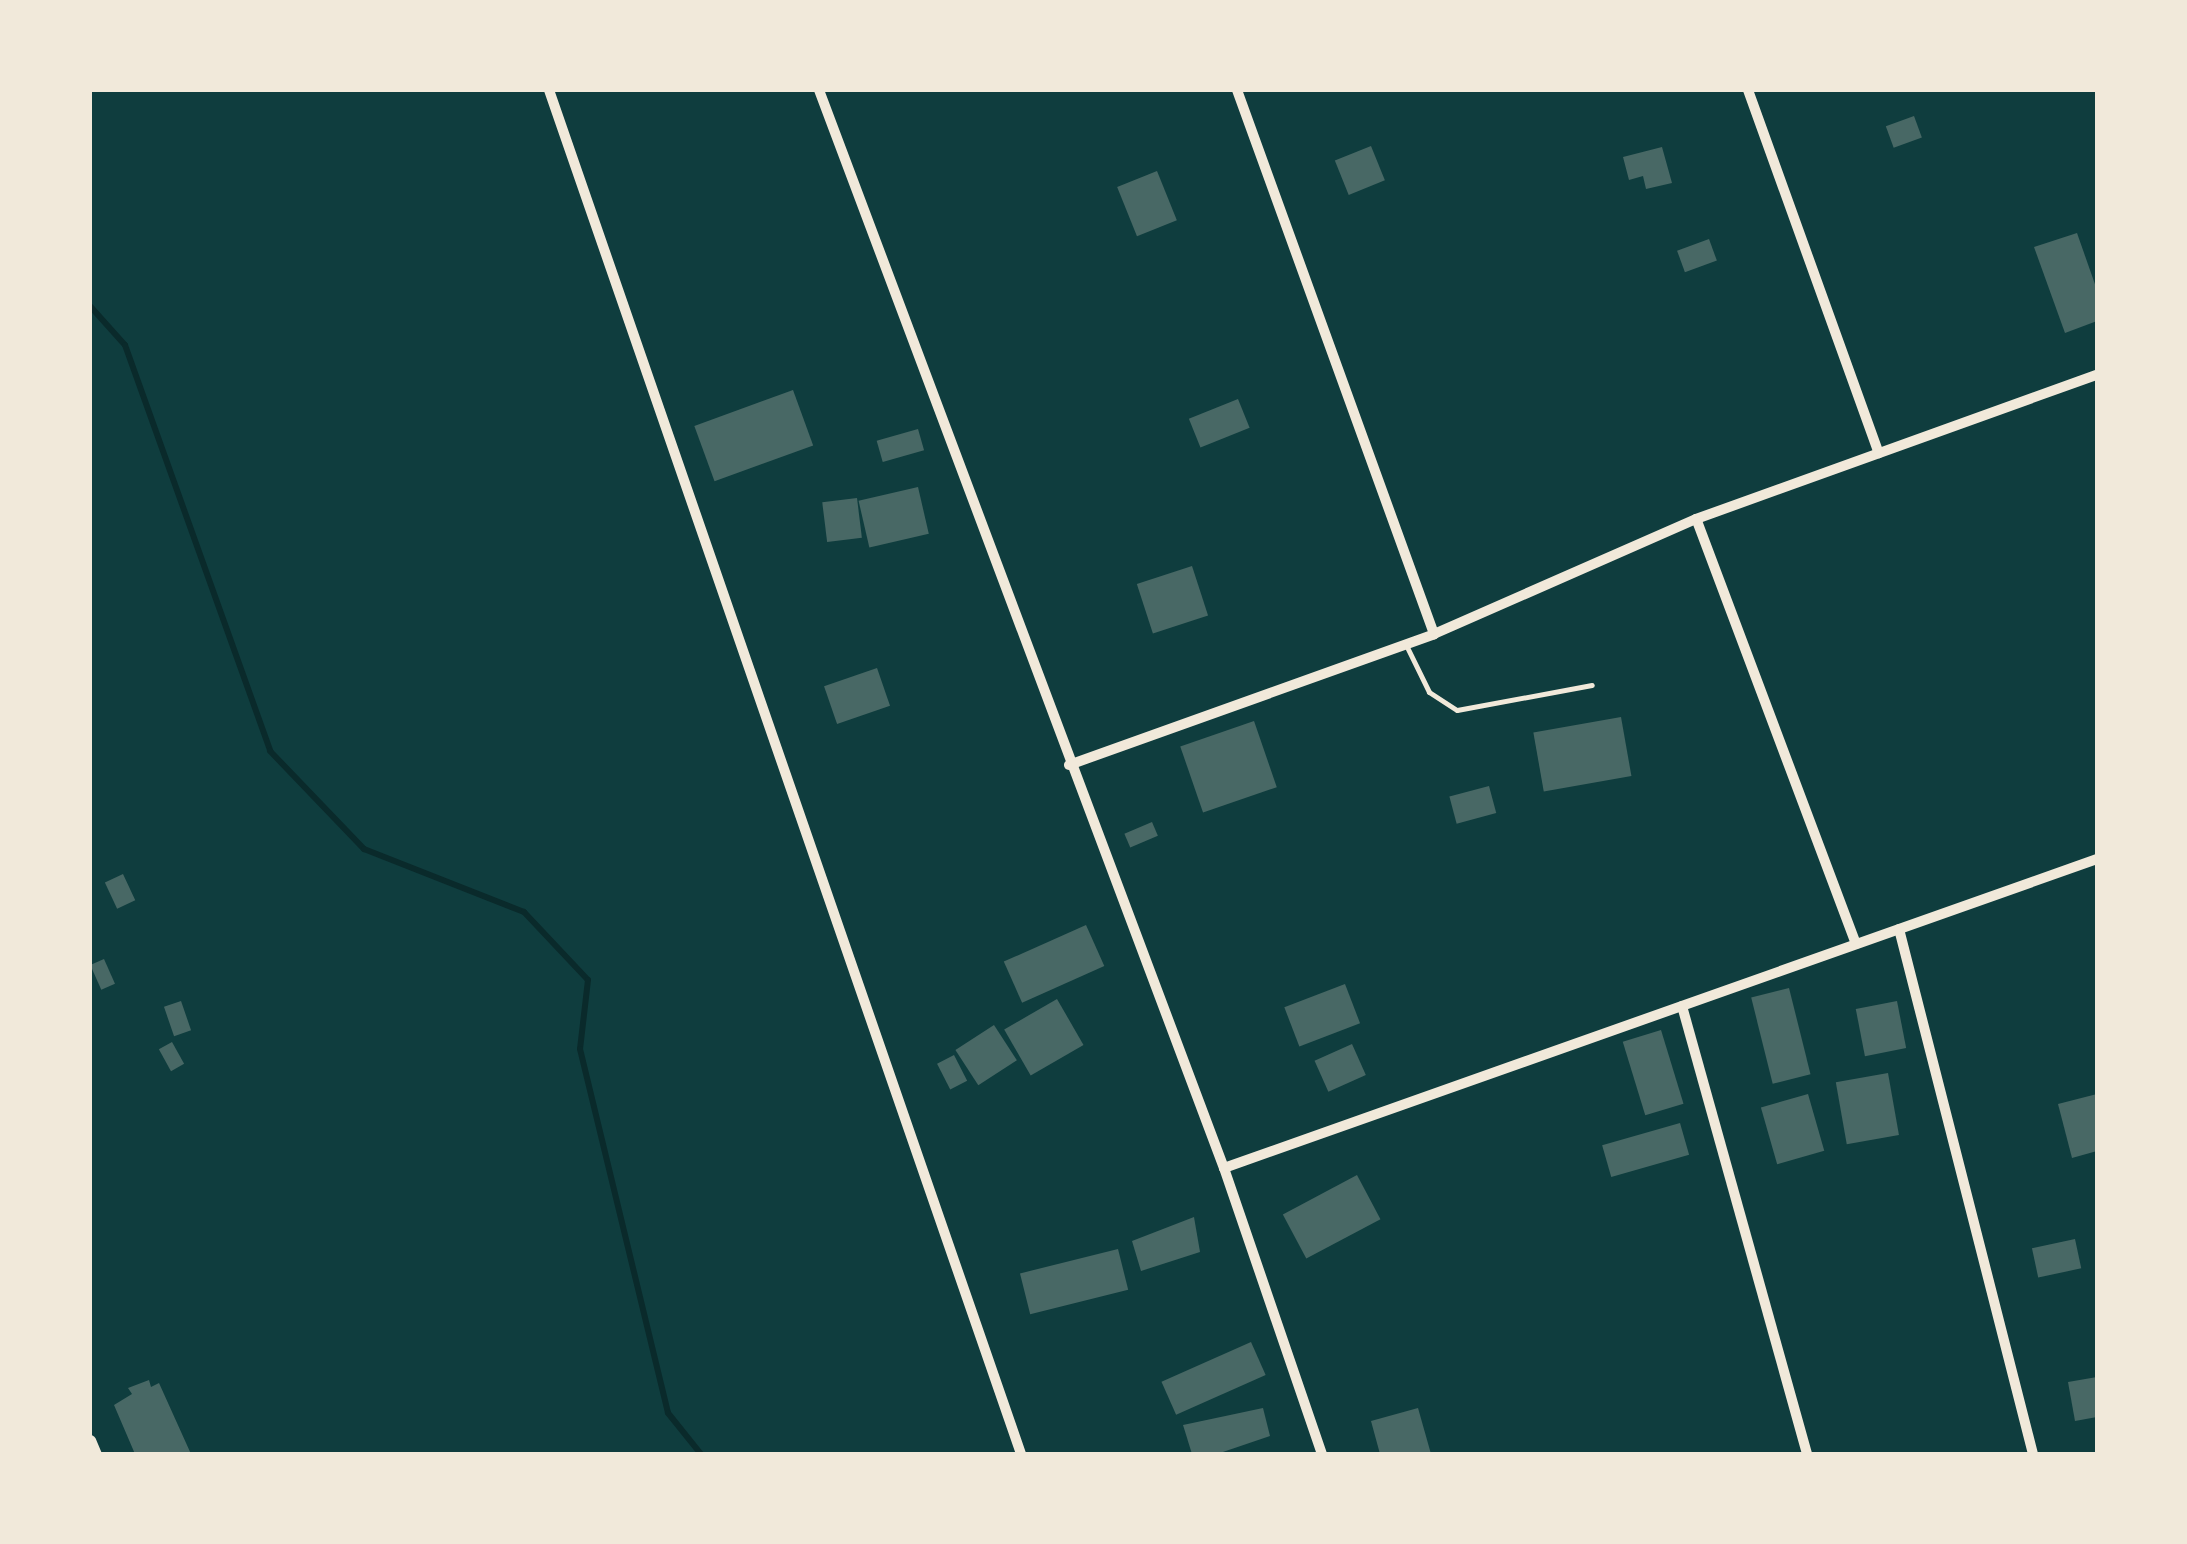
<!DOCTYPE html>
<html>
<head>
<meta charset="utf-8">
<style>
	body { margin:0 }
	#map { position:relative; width:2187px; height:1544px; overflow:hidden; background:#0f3d3e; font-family:Signika,sans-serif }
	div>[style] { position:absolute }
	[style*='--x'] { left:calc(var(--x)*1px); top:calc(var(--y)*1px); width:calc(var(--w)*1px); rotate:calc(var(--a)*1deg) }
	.stream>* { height:6px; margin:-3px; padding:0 3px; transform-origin:3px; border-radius:3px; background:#0a2a2b }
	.building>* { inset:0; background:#486865; transform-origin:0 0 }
	.service>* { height:5px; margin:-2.5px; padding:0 2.5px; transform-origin:2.5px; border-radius:2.5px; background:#f1e9da }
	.minor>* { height:10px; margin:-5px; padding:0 5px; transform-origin:5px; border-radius:5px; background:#f1e9da }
	.tertiary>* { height:11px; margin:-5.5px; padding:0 5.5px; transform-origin:5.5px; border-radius:5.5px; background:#f1e9da }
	span { translate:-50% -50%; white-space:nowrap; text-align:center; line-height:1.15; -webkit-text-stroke:8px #f1e9da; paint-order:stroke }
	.frame { position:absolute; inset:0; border:92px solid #f1e9da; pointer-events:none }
</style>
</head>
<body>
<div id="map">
	<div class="stream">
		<div style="--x:90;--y:306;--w:52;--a:48.1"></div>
		<div style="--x:125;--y:345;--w:431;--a:70.3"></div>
		<div style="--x:270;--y:751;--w:136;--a:46.2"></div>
		<div style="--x:364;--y:849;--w:172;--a:21.5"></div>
		<div style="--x:524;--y:912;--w:93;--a:46.7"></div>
		<div style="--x:588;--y:980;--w:69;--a:96.6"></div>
		<div style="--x:580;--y:1049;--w:374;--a:76.4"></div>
		<div style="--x:668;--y:1413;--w:53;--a:51.2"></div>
	</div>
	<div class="building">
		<div style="left:1914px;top:116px;width:23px;height:30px;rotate:70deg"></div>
		<div style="left:1371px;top:146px;width:37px;height:39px;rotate:68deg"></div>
		<div style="clip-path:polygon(1662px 147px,1672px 183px,1646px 189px,1643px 176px,1629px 180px,1623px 157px)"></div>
		<div style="left:1157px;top:171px;width:53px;height:43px;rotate:68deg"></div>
		<div style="clip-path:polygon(2077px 233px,2097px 290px,2097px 321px,2065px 333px,2034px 247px)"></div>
		<div style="left:1709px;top:239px;width:23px;height:34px;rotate:70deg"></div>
		<div style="left:793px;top:390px;width:59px;height:105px;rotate:70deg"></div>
		<div style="left:1238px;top:399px;width:31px;height:53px;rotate:68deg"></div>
		<div style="left:918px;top:429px;width:22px;height:43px;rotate:74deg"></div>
		<div style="left:918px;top:487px;width:48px;height:61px;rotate:77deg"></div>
		<div style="left:857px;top:498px;width:40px;height:35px;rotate:83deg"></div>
		<div style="left:1192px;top:566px;width:52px;height:58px;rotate:72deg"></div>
		<div style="left:877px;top:668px;width:40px;height:56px;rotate:71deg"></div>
		<div style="left:1621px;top:717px;width:60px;height:89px;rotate:80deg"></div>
		<div style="left:1254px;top:721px;width:70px;height:78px;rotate:71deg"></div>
		<div style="left:1489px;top:786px;width:28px;height:41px;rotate:75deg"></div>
		<div style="left:1152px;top:822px;width:15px;height:30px;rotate:67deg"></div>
		<div style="left:123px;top:874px;width:29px;height:20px;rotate:65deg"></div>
		<div style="left:1086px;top:925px;width:45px;height:90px;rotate:66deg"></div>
		<div style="left:104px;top:959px;width:27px;height:15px;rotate:66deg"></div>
		<div style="left:1345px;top:984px;width:42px;height:65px;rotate:69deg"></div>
		<div style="left:1789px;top:988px;width:89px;height:39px;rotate:76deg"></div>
		<div style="left:1057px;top:999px;width:53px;height:61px;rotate:60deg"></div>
		<div style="left:181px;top:1001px;width:31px;height:18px;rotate:71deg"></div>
		<div style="left:1897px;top:1001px;width:48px;height:42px;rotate:79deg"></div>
		<div style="left:994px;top:1025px;width:42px;height:46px;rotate:57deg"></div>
		<div style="left:1661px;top:1030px;width:77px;height:40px;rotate:73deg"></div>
		<div style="left:172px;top:1042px;width:25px;height:15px;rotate:61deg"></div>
		<div style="left:1352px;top:1044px;width:34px;height:41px;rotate:66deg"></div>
		<div style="left:954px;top:1055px;width:29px;height:19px;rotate:63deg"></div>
		<div style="left:1888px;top:1073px;width:63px;height:53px;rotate:80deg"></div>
		<div style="left:1808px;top:1094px;width:59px;height:49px;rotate:74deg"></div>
		<div style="clip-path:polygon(2097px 1094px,2097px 1151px,2072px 1158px,2058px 1104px)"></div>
		<div style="left:1680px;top:1123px;width:33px;height:81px;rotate:74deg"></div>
		<div style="left:1357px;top:1175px;width:50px;height:84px;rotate:62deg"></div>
		<div style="clip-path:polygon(1194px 1217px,1200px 1252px,1141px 1271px,1132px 1241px)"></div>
		<div style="left:2075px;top:1239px;width:30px;height:44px;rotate:78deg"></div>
		<div style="left:1118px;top:1249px;width:42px;height:101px;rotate:76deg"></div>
		<div style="left:1251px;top:1342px;width:36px;height:98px;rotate:66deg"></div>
		<div style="clip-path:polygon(2097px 1377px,2097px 1417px,2075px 1421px,2068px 1382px)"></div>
		<div style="clip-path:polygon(149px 1380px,151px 1387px,159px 1383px,191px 1454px,135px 1454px,114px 1405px,132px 1394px,128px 1388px)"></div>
		<div style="clip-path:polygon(1263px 1408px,1270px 1436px,1217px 1454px,1192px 1454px,1183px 1425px)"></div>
		<div style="clip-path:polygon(1418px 1408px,1431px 1454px,1380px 1454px,1371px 1421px)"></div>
	</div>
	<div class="service">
		<div style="--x:1407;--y:647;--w:50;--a:63.9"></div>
		<div style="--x:1429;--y:692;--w:33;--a:33"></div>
		<div style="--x:1457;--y:710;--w:137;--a:-10.5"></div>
	</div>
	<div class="minor">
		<div style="--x:549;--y:90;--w:1443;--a:70.91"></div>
		<div style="--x:819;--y:90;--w:1152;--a:69.41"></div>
		<div style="--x:1224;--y:1168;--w:302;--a:71.1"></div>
		<div style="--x:1237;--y:90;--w:579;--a:70.09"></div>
		<div style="--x:1748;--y:90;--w:386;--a:70.2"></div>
		<div style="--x:1069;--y:765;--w:388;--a:-19.7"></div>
		<div style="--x:1434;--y:634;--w:286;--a:-23.7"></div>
		<div style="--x:1899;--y:929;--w:542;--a:75.68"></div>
		<div style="--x:1856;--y:944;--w:454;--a:-110.6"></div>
		<div style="--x:1696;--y:519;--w:426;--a:-19.8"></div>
		<div style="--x:1682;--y:1006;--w:465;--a:74.4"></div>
		<div style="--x:1224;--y:1168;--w:926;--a:-19.49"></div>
	</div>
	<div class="tertiary">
		<div style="--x:90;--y:1440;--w:15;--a:67"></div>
	</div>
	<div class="frame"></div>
</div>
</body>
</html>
